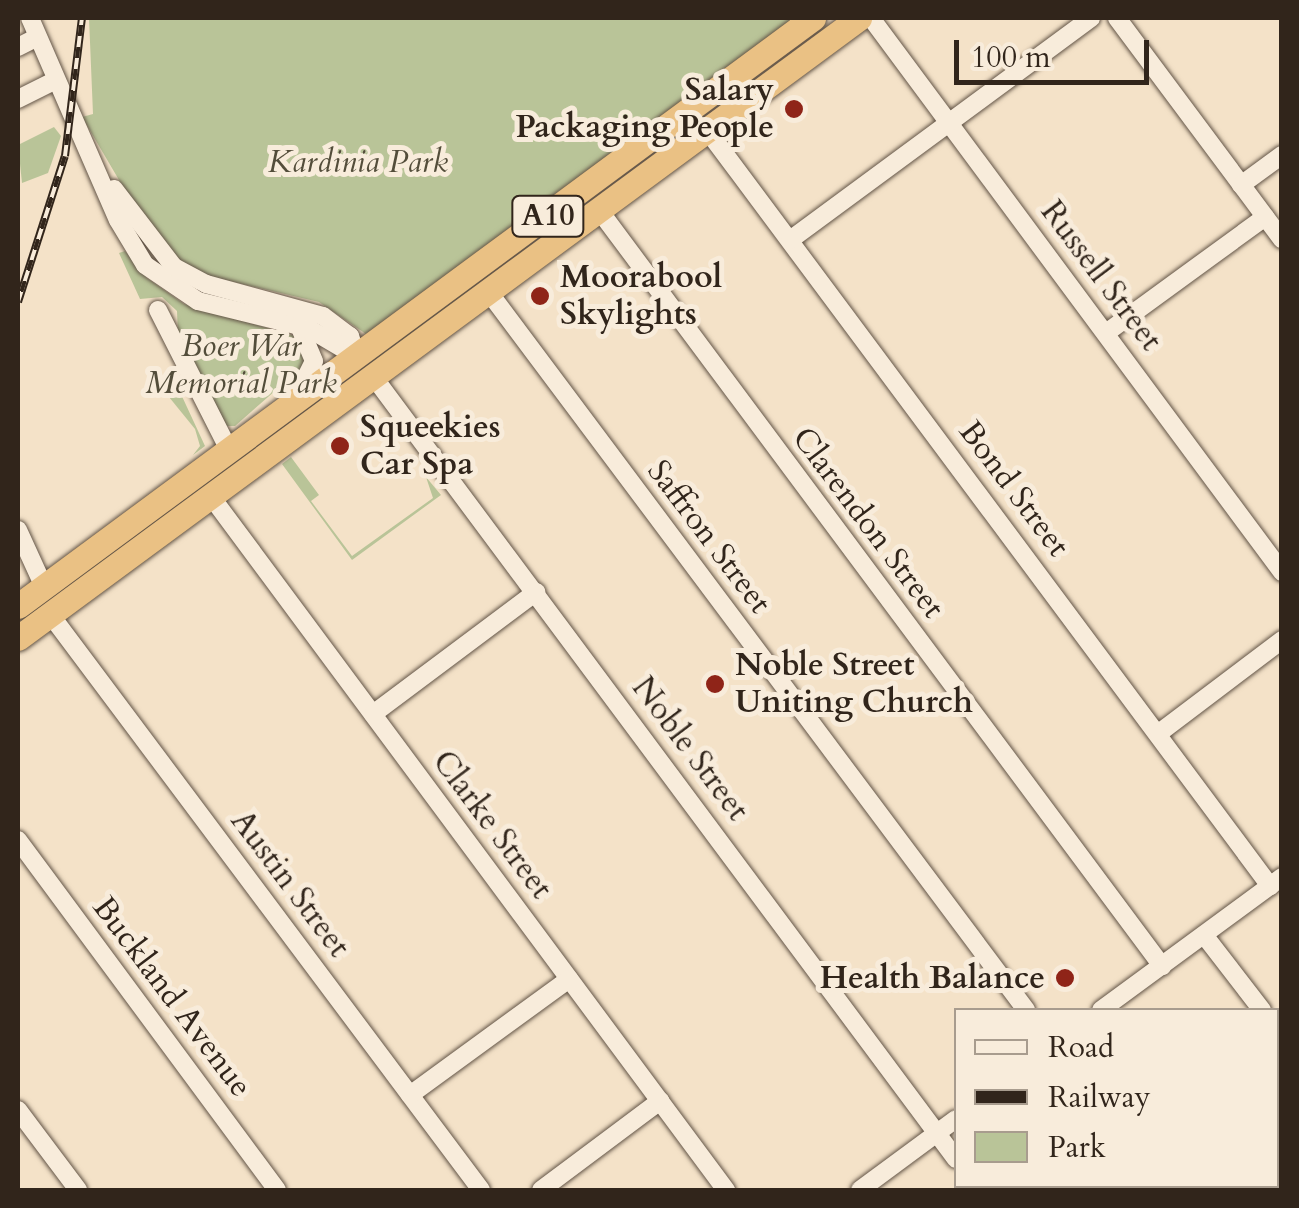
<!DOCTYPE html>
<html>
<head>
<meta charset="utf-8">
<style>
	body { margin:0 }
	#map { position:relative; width:1299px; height:1208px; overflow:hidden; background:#f4e2c8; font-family:Cardo,serif }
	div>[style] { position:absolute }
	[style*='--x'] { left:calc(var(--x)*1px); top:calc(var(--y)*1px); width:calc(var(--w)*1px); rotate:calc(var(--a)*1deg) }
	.green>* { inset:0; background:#b9c498 }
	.roads { filter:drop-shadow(0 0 2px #625446) drop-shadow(0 0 2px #625446) }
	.minor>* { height:18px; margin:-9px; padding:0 9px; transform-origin:9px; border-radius:9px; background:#f8ecdb }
	.highway>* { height:25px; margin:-12.5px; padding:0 12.5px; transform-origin:12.5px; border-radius:12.5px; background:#eac184 }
	.rail>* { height:8px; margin-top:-4px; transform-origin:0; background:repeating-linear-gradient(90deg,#f8ecdb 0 11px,#31251b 0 22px); box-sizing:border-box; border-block:2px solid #31251b }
	.dots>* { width:28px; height:28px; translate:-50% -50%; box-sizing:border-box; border:5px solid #f8ecdb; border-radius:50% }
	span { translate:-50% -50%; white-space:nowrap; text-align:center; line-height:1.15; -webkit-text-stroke:10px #f8ecdb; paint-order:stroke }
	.shield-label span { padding:2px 8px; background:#f8ecdb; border:2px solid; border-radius:8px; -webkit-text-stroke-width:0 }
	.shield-label { font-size:30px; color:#31251b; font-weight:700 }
	.poi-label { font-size:32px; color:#31251b; font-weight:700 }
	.right { translate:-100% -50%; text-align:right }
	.left { translate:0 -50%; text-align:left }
	.park-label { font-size:32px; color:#534d3a; font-style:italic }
	.street-label { font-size:32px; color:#31251b }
	.frame { position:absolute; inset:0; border:20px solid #31251b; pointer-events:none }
	.legend { position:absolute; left:954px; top:1008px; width:325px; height:180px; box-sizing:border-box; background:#f8ecdb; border:2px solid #a89c8e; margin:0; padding:12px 18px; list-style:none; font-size:30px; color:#31251b }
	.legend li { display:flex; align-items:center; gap:20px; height:50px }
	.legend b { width:50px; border:2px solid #a89c8e }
	.scale { position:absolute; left:954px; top:40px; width:195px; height:45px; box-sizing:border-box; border:5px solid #31251b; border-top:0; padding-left:12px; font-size:30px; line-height:35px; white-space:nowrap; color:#31251b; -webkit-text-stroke:8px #f8ecdb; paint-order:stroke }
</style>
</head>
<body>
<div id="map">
	<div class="green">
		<div style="clip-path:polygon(89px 18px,796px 18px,366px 334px,319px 302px,208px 276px,176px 258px,129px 197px,82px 117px,93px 114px)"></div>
		<div style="clip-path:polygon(54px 127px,61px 136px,48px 173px,22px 183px,18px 145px)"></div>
		<div style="clip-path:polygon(125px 251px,147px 278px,184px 304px,295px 336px,307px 357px,300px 369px,235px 426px,226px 426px,178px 335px,177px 311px,162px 297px,140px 299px,119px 253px)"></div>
		<div style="clip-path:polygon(180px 392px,205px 446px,193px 455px,200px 446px,195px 429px,169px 397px)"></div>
		<div style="clip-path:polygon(291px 457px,319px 495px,311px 501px,352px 556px,433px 498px,426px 477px,441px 495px,352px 560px,282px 464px)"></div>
	</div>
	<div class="roads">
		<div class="minor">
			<div style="--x:30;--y:18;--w:220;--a:66.5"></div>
			<div style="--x:118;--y:220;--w:52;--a:59"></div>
			<div style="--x:145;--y:265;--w:64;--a:34.2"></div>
			<div style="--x:198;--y:301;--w:113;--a:13.8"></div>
			<div style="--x:308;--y:328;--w:57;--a:30.6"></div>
			<div style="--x:871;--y:18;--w:690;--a:53.43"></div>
			<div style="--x:1117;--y:18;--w:276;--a:53.3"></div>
			<div style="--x:18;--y:47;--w:22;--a:-27"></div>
			<div style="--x:18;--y:99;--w:42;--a:-26.6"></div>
			<div style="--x:707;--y:130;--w:943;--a:53.32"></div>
			<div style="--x:1241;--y:185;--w:51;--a:-36.2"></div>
			<div style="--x:114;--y:189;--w:98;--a:52.4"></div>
			<div style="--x:174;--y:267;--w:36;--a:28"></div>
			<div style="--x:206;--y:284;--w:121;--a:15.3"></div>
			<div style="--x:323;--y:316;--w:34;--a:37"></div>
			<div style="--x:350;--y:336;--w:22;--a:72"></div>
			<div style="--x:599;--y:210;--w:943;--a:53.32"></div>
			<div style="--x:790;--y:240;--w:374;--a:-36.4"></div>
			<div style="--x:488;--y:291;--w:898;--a:53.19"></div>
			<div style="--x:158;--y:310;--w:157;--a:63.1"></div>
			<div style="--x:1106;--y:333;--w:197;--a:-36.1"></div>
			<div style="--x:373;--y:376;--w:976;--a:53.33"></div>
			<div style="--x:296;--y:397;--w:40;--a:-63.4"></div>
			<div style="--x:314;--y:361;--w:38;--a:-113"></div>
			<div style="--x:210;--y:495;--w:866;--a:53.41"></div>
			<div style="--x:18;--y:530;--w:63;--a:65.5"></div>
			<div style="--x:50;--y:614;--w:719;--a:53.19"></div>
			<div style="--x:373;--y:714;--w:204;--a:-36.8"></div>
			<div style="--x:1159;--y:733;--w:154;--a:-37.1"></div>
			<div style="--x:18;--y:840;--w:435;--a:53.5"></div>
			<div style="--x:1204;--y:935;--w:95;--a:52.3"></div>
			<div style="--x:1101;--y:1010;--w:225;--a:-36.3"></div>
			<div style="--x:1276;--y:1030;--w:9;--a:49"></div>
			<div style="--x:410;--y:1095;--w:197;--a:-36.1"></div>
			<div style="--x:18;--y:1110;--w:100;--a:53.1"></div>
			<div style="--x:976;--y:1186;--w:5;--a:53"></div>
			<div style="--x:1189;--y:1186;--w:5;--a:53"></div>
			<div style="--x:541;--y:1190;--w:149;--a:-36.8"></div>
			<div style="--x:860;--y:1190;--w:119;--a:-36.5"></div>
		</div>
		<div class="highway">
			<div style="--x:18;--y:606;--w:989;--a:-36.49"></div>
			<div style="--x:18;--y:638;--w:1045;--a:-36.4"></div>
		</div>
	</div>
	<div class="rail">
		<div style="--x:18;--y:302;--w:153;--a:-72.2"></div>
		<div style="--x:65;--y:156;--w:139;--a:-83"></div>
	</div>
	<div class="dots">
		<div style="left:794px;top:109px;background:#8f2418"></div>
		<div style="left:540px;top:296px;background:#8f2418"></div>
		<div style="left:340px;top:446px;background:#8f2418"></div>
		<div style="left:715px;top:684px;background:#8f2418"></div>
		<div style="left:1065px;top:978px;background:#8f2418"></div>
	</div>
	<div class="shield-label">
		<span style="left:548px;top:216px">A10</span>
	</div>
	<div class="poi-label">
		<span class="right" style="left:774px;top:109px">Salary<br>Packaging People</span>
		<span class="left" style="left:560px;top:296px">Moorabool<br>Skylights</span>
		<span class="left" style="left:360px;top:446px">Squeekies<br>Car Spa</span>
		<span class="left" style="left:735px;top:684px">Noble Street<br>Uniting Church</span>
		<span class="right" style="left:1045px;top:978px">Health Balance</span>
	</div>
	<div class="park-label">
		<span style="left:358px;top:162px">Kardinia Park</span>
		<span style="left:241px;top:365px">Boer War<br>Memorial Park</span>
	</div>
	<div class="street-label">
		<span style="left:1101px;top:276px;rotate:53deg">Russell Street</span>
		<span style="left:1014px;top:489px;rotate:53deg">Bond Street</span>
		<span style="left:868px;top:523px;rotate:53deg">Clarendon Street</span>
		<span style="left:709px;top:537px;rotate:53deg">Saffron Street</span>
		<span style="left:690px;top:749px;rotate:53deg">Noble Street</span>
		<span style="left:492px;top:825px;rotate:53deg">Clarke Street</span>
		<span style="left:290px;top:884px;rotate:53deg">Austin Street</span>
		<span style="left:172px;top:997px;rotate:53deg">Buckland Avenue</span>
	</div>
	<div class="frame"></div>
	<ul class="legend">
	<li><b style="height:12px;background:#f8ecdb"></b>Road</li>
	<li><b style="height:12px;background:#31251b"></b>Railway</li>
	<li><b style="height:28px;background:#b9c498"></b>Park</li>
	</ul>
	<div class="scale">100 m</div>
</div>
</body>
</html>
